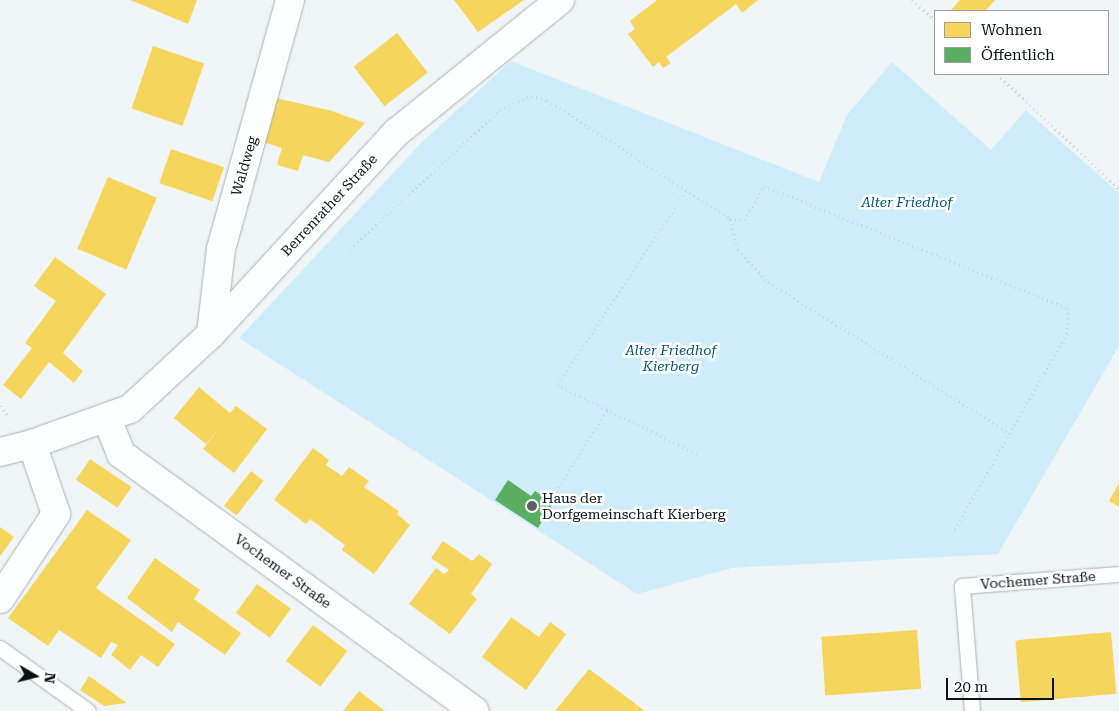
<!DOCTYPE html>
<html>
<head>
<meta charset="utf-8">
<style>
	body { margin:0 }
	#map { position:relative; width:1119px; height:711px; overflow:hidden; background:#f0f6f8; font-family:"Roboto Serif",serif }
	div>[style] { position:absolute }
	[style*='--x'] { left:calc(var(--x)*1px); top:calc(var(--y)*1px); width:calc(var(--w)*1px); rotate:calc(var(--a)*1deg) }
	.green>* { inset:0; background:#ceecfa }
	.homes>* { inset:0; background:#f6d55c; transform-origin:0 0 }
	.public>* { inset:0; background:#5aae61 }
	.path>* { height:3px; margin-top:-1.5px; transform-origin:0; background:repeating-linear-gradient(90deg,#cfd1d1 0 1px,transparent 0 5px) }
	.roads { filter:drop-shadow(0 0 1px #acb1b2) drop-shadow(0 0 1px #acb1b2) }
	.lane>* { height:15px; margin:-7.5px; padding:0 7.5px; transform-origin:7.5px; border-radius:7.5px; background:#fdfefe }
	.street>* { height:28px; margin:-14px; padding:0 14px; transform-origin:14px; border-radius:14px; background:#fdfefe }
	.dots>* { width:14px; height:14px; translate:-50% -50%; box-sizing:border-box; border:2px solid #fff; border-radius:50% }
	span { translate:-50% -50%; white-space:nowrap; text-align:center; line-height:1.15; -webkit-text-stroke:5px #fff; paint-order:stroke }
	.street-label { font-size:14px; color:#0d1012 }
	.park-label { font-size:14px; color:#005979; font-style:italic }
	.poi-label { font-size:14px; color:#0d1012 }
	.left { translate:0 -50%; text-align:left }
	.legend { position:absolute; left:934px; top:10px; width:175px; height:65px; box-sizing:border-box; background:#fff; border:1px solid #9e9fa0; margin:0; padding:6px 9px; list-style:none; font-size:15px; color:#0d1012 }
	.legend li { display:flex; align-items:center; gap:10px; height:25px }
	.legend b { width:25px; border:1px solid #9e9fa0 }
	.north { position:absolute; left:10px; top:651px; width:50px; height:50px; -webkit-text-stroke:4px #fff; paint-order:stroke; rotate:98deg; font-size:14px; font-weight:700; line-height:20px; text-align:center; color:#0d1012 }
	.north::after { content:''; display:block; margin:auto; width:18px; height:22px; background:#0d1012; clip-path:polygon(50% 0,100% 100%,50% 72%,0 100%) }
	.scale { position:absolute; left:946px; top:678px; width:108px; height:22px; box-sizing:border-box; border:2px solid #0d1012; border-top:0; padding-left:6px; font-size:15px; line-height:18px; white-space:nowrap; color:#0d1012; -webkit-text-stroke:4px #fff; paint-order:stroke }
</style>
</head>
<body>
<div id="map">
	<div class="green">
		<div style="clip-path:polygon(511px 61px,819px 182px,847px 115px,892px 62px,991px 150px,1026px 110px,1119px 193px,1119px 346px,998px 554px,732px 568px,637px 594px,239px 338px,423px 141px)"></div>
	</div>
	<div class="homes">
		<div style="clip-path:polygon(130px 0,197px 0,188px 24px)"></div>
		<div style="clip-path:polygon(454px 0,524px 0,478px 32px)"></div>
		<div style="clip-path:polygon(657px 0,758px 0,742px 13px,736px 4px,666px 57px,671px 63px,663px 68px,659px 62px,653px 67px,628px 34px,635px 29px,630px 21px)"></div>
		<div style="clip-path:polygon(960px 0,995px 0,985px 11px,950px 11px)"></div>
		<div style="left:397px;top:33px;width:50px;height:55px;rotate:52deg"></div>
		<div style="left:153px;top:46px;width:54px;height:66px;rotate:19deg"></div>
		<div style="clip-path:polygon(276px 98px,332px 111px,365px 123px,329px 162px,303px 155px,298px 171px,277px 165px,282px 148px,263px 142px)"></div>
		<div style="left:171px;top:149px;width:56px;height:36px;rotate:19deg"></div>
		<div style="left:108px;top:177px;width:53px;height:78px;rotate:23deg"></div>
		<div style="clip-path:polygon(55px 257px,106px 294px,63px 353px,83px 371px,74px 383px,49px 362px,21px 399px,3px 385px,32px 348px,25px 343px,56px 301px,34px 286px)"></div>
		<div style="clip-path:polygon(199px 387px,230px 413px,236px 406px,267px 429px,234px 473px,203px 449px,220px 427px,206px 444px,174px 418px)"></div>
		<div style="clip-path:polygon(313px 448px,329px 460px,326px 465px,342px 476px,349px 467px,369px 481px,364px 487px,399px 511px,397px 514px,410px 525px,374px 574px,342px 550px,345px 545px,310px 519px,306px 524px,274px 500px)"></div>
		<div style="left:90px;top:459px;width:50px;height:25px;rotate:34deg"></div>
		<div style="left:251px;top:471px;width:16px;height:44px;rotate:38deg"></div>
		<div style="clip-path:polygon(1119px 483px,1119px 507px,1109px 501px)"></div>
		<div style="clip-path:polygon(87px 510px,131px 540px,96px 588px,175px 644px,158px 667px,141px 655px,130px 670px,111px 655px,118px 645px,111px 642px,101px 658px,59px 630px,48px 646px,8px 618px)"></div>
		<div style="clip-path:polygon(0 527px,14px 537px,0 556px)"></div>
		<div style="clip-path:polygon(443px 541px,472px 561px,479px 554px,492px 564px,471px 594px,477px 599px,450px 634px,409px 604px,436px 568px,444px 574px,449px 570px,431px 558px)"></div>
		<div style="clip-path:polygon(155px 558px,200px 590px,194px 599px,241px 633px,225px 655px,178px 622px,172px 632px,127px 598px)"></div>
		<div style="left:257px;top:584px;width:42px;height:36px;rotate:36deg"></div>
		<div style="clip-path:polygon(511px 617px,539px 637px,550px 622px,566px 634px,526px 690px,482px 657px)"></div>
		<div style="left:313px;top:625px;width:43px;height:45px;rotate:37deg"></div>
		<div style="left:917px;top:630px;width:59px;height:96px;rotate:86deg"></div>
		<div style="left:1111px;top:632px;width:62px;height:96px;rotate:85deg"></div>
		<div style="clip-path:polygon(589px 669px,645px 711px,555px 711px)"></div>
		<div style="clip-path:polygon(89px 676px,127px 703px,104px 706px,80px 690px)"></div>
		<div style="clip-path:polygon(359px 691px,385px 711px,343px 711px)"></div>
	</div>
	<div class="public">
		<div style="clip-path:polygon(508px 480px,531px 496px,535px 491px,553px 503px,538px 528px,495px 500px)"></div>
	</div>
	<div class="path">
		<div style="--x:912;--y:0;--w:30;--a:41"></div>
		<div style="--x:997;--y:74;--w:168;--a:43.3"></div>
		<div style="--x:686;--y:191;--w:233;--a:123.6"></div>
		<div style="--x:557;--y:385;--w:158;--a:26.2"></div>
		<div style="--x:730;--y:219;--w:15;--a:4"></div>
		<div style="--x:745;--y:220;--w:39;--a:-61"></div>
		<div style="--x:764;--y:186;--w:328;--a:21.9"></div>
		<div style="--x:1068;--y:308;--w:25;--a:92"></div>
		<div style="--x:1067;--y:333;--w:228;--a:119.7"></div>
		<div style="--x:350;--y:249;--w:205;--a:-42.8"></div>
		<div style="--x:500;--y:110;--w:34;--a:-24"></div>
		<div style="--x:531;--y:96;--w:16;--a:14"></div>
		<div style="--x:547;--y:100;--w:218;--a:33"></div>
		<div style="--x:730;--y:219;--w:32;--a:76"></div>
		<div style="--x:738;--y:250;--w:44;--a:46.8"></div>
		<div style="--x:768;--y:282;--w:285;--a:32"></div>
		<div style="--x:0;--y:406;--w:14;--a:51"></div>
		<div style="--x:553;--y:496;--w:102;--a:-57.9"></div>
	</div>
	<div class="roads">
		<div class="lane">
			<div style="--x:0;--y:648;--w:108;--a:35.6"></div>
			<div style="--x:972;--y:711;--w:125;--a:-94.6"></div>
			<div style="--x:962;--y:586;--w:157;--a:-4.4"></div>
		</div>
		<div class="street">
			<div style="--x:211;--y:334;--w:86;--a:-83.3"></div>
			<div style="--x:221;--y:249;--w:258;--a:-74.5"></div>
			<div style="--x:107;--y:419;--w:38;--a:68"></div>
			<div style="--x:121;--y:454;--w:437;--a:36"></div>
			<div style="--x:0;--y:452;--w:33;--a:-14"></div>
			<div style="--x:32;--y:444;--w:104;--a:-19.7"></div>
			<div style="--x:130;--y:409;--w:110;--a:-42.8"></div>
			<div style="--x:211;--y:334;--w:275;--a:-47.4"></div>
			<div style="--x:397;--y:132;--w:210;--a:-39"></div>
			<div style="--x:0;--y:599;--w:102;--a:-56.6"></div>
			<div style="--x:56;--y:514;--w:74;--a:-108.9"></div>
		</div>
	</div>
	<div class="dots">
		<div style="left:532px;top:506px;background:#5c6062"></div>
	</div>
	<div class="street-label">
		<span style="left:244px;top:166px;rotate:-74deg">Waldweg</span>
		<span style="left:329px;top:205px;rotate:-47deg">Berrenrather Straße</span>
		<span style="left:283px;top:571px;rotate:36deg">Vochemer Straße</span>
		<span style="left:1038px;top:580px;rotate:-4deg">Vochemer Straße</span>
	</div>
	<div class="park-label">
		<span style="left:907px;top:202px">Alter Friedhof</span>
		<span style="left:671px;top:358px">Alter Friedhof<br>Kierberg</span>
	</div>
	<div class="poi-label">
		<span class="left" style="left:542px;top:506px">Haus der<br>Dorfgemeinschaft Kierberg</span>
	</div>
	<ul class="legend">
	<li><b style="height:14px;background:#f6d55c"></b>Wohnen</li>
	<li><b style="height:14px;background:#5aae61"></b>Öffentlich</li>
	</ul>
	<div class="north">N</div>
	<div class="scale">20 m</div>
</div>
</body>
</html>
